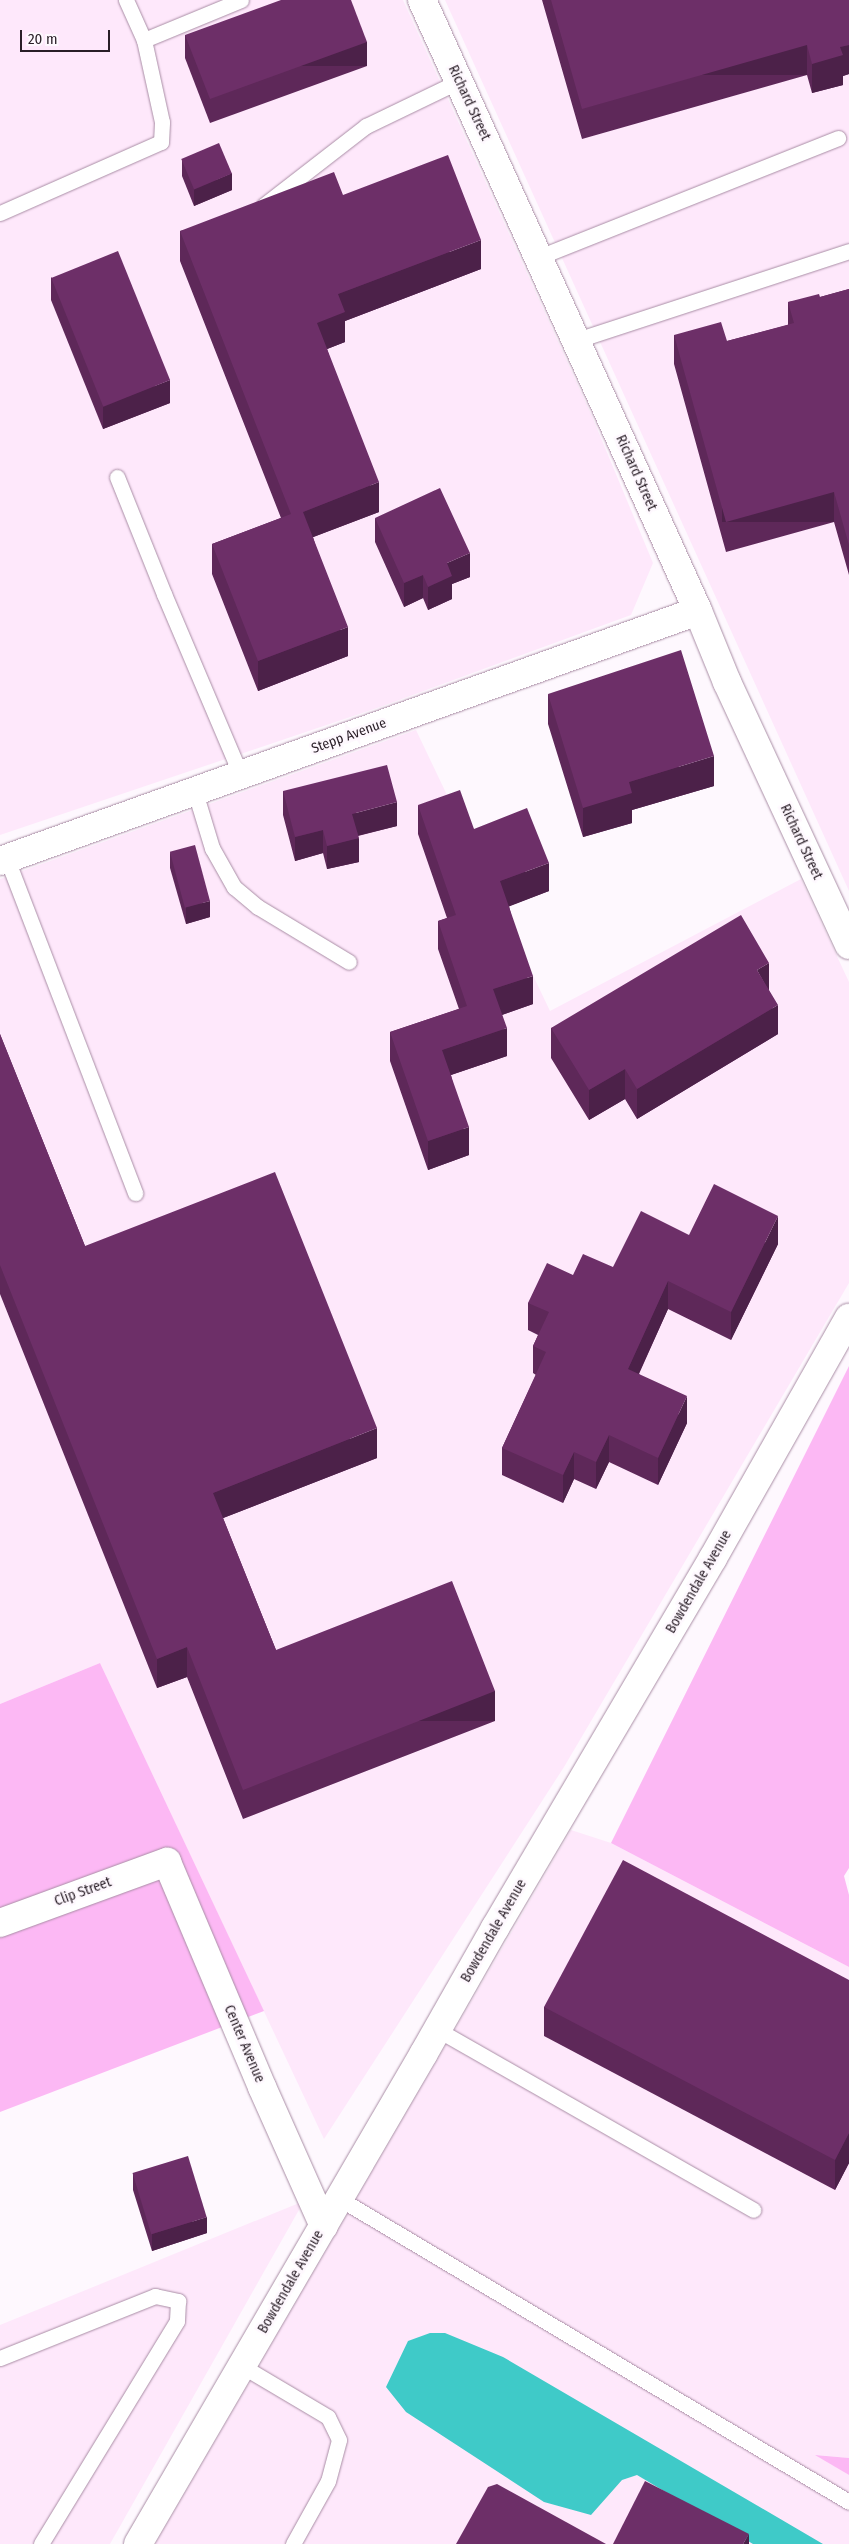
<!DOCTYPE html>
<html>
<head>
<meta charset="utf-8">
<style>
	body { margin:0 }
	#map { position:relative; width:849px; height:2544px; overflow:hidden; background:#fef8fe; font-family:"Fira Sans Condensed",sans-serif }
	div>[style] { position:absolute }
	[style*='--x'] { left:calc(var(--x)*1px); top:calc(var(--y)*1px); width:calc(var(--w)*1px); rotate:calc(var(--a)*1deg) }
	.built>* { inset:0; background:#fee8fb }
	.green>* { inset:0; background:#fcb8f4 }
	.water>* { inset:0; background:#3fcac8 }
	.roads { filter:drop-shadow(0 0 1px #a98da5) drop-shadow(0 0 1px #a98da5) }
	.service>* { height:15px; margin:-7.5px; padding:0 7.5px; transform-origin:7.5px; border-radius:7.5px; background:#fff }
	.minor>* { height:28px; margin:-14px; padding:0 14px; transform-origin:14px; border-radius:14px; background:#fff }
	.tertiary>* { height:28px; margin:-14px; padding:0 14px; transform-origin:14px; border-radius:14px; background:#fff }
	.wall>* { inset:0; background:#5e2859 }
	.shaded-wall>* { inset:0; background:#4c2149; transform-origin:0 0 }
	.building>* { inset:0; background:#6d2f68; transform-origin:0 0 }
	span { translate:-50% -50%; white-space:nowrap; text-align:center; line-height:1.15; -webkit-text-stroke:5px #fef8fe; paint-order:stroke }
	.street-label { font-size:14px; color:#291e27 }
	.scale { position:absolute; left:20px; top:30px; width:90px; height:22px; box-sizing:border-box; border:2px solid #291e27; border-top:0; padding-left:6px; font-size:15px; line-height:18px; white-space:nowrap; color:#291e27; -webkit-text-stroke:4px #fef8fe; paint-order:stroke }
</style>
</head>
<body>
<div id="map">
	<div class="built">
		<div style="clip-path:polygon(0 0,403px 0,591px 414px,653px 563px,631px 615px,380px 707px,0 835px)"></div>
		<div style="clip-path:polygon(445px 0,849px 0,849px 891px)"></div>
		<div style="clip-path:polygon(416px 730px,550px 1011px,801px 879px,849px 982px,849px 1283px,564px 1767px,324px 2139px,100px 1663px,0 1704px,0 879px)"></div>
		<div style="clip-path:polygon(571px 1830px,611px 1843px,849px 1967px,849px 2458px,817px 2455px,849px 2475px,849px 2544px,155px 2544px)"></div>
		<div style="clip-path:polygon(304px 2201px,110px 2544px,0 2544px,0 2325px)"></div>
	</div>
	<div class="green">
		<div style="clip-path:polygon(849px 1366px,849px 1868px,844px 1876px,849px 1895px,849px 1967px,611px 1843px)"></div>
		<div style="clip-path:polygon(100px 1663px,264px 2011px,0 2112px,0 1704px)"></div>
		<div style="clip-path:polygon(815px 2455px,849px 2458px,849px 2475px)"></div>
	</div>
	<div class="water">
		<div style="clip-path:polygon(430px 2333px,445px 2333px,503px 2357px,823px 2544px,753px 2544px,637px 2475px,622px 2480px,591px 2515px,544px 2502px,406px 2412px,386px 2387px,408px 2341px)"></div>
	</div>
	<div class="roads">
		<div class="service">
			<div style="--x:144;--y:40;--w:105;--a:-22.4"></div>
			<div style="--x:264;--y:205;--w:129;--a:-37.8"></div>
			<div style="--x:366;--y:126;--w:103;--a:-25.8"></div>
			<div style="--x:0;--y:213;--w:176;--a:-23.8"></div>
			<div style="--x:161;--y:142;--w:20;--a:-87"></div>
			<div style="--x:162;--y:122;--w:84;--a:-102.4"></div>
			<div style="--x:144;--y:40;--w:44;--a:-114.2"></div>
			<div style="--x:539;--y:257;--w:322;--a:-21.7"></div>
			<div style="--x:577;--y:340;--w:286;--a:-18.1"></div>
			<div style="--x:117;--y:477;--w:126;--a:68.1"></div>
			<div style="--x:164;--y:594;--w:197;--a:67"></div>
			<div style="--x:195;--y:792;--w:59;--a:73.1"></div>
			<div style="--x:212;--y:848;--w:45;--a:60.6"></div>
			<div style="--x:234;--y:887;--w:31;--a:40"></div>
			<div style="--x:258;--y:907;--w:106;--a:31.1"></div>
			<div style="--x:7;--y:859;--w:358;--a:69"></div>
			<div style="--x:438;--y:2030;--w:363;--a:29.7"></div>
			<div style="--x:340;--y:2199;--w:592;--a:30.76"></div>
			<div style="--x:0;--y:2358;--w:167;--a:-21.8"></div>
			<div style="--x:155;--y:2296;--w:24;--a:12"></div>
			<div style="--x:178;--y:2301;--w:20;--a:93"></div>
			<div style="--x:177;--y:2321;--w:261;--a:121.4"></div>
			<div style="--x:242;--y:2366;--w:100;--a:30.7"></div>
			<div style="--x:328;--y:2417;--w:25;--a:64"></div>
			<div style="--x:339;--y:2440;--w:42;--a:105"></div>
			<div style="--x:328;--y:2481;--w:72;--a:119.1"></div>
		</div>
		<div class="minor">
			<div style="--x:0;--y:861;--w:741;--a:-19.71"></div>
			<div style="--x:0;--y:1923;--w:178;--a:-20.1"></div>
			<div style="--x:167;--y:1862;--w:244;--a:67.1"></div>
			<div style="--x:262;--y:2087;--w:152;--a:66"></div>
		</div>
		<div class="tertiary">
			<div style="--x:422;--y:0;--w:670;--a:65.69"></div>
			<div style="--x:698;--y:611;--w:77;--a:67.8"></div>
			<div style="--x:727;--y:682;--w:290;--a:65.1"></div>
			<div style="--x:138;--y:2544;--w:568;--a:-59.78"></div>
			<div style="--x:424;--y:2053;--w:144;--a:-60.4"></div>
			<div style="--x:495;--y:1928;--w:429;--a:-59.5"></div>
			<div style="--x:713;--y:1558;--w:276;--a:-60.5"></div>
		</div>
	</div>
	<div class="wall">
		<div style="clip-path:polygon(542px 0,849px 0,849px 74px,843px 76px,843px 85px,812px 93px,807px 75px,582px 139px)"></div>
		<div style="clip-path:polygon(185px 35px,367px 66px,210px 123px,185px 58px)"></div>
		<div style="clip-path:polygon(182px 160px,232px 190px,194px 206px,182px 176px)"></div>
		<div style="clip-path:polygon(343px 195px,481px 269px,345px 321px,345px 342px,327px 349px,379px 512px,313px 537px,348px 656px,258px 691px,212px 574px,212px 544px,281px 518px,180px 261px,180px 231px)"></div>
		<div style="clip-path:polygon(51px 277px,170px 403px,103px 429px,51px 300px)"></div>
		<div style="clip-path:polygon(849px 289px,849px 575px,834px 522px,726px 552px,674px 364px,674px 335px,727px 341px,788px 325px,788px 302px,820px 297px)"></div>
		<div style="clip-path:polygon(375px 518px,470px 577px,452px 584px,452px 599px,428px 610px,423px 598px,404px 607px,375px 542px)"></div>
		<div style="clip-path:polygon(548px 694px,714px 786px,632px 810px,632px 823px,583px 837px,548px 724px)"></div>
		<div style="clip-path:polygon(283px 791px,397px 826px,358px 836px,359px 862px,327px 869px,323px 853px,295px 861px,283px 815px)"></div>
		<div style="clip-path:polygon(418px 805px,474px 829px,549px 891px,509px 906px,533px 1004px,502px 1015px,507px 1056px,451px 1075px,469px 1155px,428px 1170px,390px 1061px,390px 1032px,459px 1009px,438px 949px,438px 921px,447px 918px,418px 834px)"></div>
		<div style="clip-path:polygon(170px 852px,210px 917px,186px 924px,170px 868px)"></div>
		<div style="clip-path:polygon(769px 991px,778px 1034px,637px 1119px,625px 1099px,589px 1120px,551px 1058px,551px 1028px)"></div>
		<div style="clip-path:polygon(0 1034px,85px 1246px,377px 1458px,223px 1518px,276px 1650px,495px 1721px,243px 1819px,187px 1677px,157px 1688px,0 1294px)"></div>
		<div style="clip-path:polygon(689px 1235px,778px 1244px,731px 1340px,668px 1309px,639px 1374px,687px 1423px,658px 1485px,609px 1462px,596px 1489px,574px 1479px,563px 1503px,502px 1475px,502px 1448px,536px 1375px,533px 1373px,533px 1346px,538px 1335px,528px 1330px,528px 1303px,573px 1275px,613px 1267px)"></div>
		<div style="clip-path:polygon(849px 1980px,849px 2163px,835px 2190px,544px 2036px,544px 2007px)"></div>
		<div style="clip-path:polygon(133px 2174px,207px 2233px,152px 2251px,133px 2190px)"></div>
	</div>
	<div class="shaded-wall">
		<div style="left:367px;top:42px;width:24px;height:167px;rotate:90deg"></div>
		<div style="left:807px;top:45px;width:30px;height:234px;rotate:90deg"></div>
		<div style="clip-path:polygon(849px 45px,849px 74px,843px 76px,843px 85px,812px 93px,812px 64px,840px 47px)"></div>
		<div style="clip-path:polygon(232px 173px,232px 190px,194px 206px,194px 189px)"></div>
		<div style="clip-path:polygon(481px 240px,481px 269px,345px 321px,345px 342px,317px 353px,317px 323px,338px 294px)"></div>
		<div style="clip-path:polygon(170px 380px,170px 403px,103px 429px,103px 406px)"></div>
		<div style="clip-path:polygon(379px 482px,379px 512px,303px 541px,303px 512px)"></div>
		<div style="left:834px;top:492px;width:30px;height:112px;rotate:90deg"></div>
		<div style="clip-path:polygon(470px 553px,470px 577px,452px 584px,452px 599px,428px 610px,428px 587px,447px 563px)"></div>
		<div style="clip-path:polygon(423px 575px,423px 598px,404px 607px,404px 583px)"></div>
		<div style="clip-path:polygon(348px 627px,348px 656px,258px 691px,258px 661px)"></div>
		<div style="clip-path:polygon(714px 756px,714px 786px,632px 810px,632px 823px,583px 837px,583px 808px,629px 782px)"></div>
		<div style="clip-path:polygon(397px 802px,397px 826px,352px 837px,352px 814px)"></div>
		<div style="clip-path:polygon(323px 830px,323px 853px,295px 861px,295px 837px)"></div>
		<div style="clip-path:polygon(359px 838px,359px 862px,327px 869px,327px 846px)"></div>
		<div style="clip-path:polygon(549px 863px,549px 891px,500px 910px,500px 881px)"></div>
		<div style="clip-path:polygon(210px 901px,210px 917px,186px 924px,186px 907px)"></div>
		<div style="clip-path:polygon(769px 963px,769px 992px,757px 970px)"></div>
		<div style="clip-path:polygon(533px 976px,533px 1004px,493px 1018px,493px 989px)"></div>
		<div style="clip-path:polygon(778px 1005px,778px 1034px,637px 1119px,637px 1089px)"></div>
		<div style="clip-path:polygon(507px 1028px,507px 1056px,442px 1078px,442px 1050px)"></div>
		<div style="clip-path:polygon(625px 1069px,625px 1099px,589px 1120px,589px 1090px)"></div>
		<div style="clip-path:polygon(469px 1127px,469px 1155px,428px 1170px,428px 1141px)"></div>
		<div style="clip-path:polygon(778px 1216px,778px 1244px,731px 1340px,731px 1312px)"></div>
		<div style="clip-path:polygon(668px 1281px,668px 1309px,628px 1397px,628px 1369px)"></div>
		<div style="clip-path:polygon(687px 1396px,687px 1423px,658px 1485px,658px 1458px)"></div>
		<div style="clip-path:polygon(377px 1428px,377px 1458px,213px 1522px,213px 1493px)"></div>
		<div style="clip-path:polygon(609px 1435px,609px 1462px,596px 1489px,596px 1462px)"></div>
		<div style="clip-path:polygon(574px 1452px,574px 1479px,563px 1503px,563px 1475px)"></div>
		<div style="clip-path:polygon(187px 1647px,187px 1677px,157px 1688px,157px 1659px)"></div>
		<div style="left:495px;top:1691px;width:30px;height:271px;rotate:90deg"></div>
		<div style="clip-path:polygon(849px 2133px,849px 2163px,835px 2190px,835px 2160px)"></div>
		<div style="clip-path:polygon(207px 2217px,207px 2233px,152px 2251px,152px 2234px)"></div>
		<div style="clip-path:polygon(749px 2534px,749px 2544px,743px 2544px)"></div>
	</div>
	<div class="building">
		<div style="clip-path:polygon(281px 0,351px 0,367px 42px,210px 99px,185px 35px)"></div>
		<div style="clip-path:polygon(551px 0,849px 0,849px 45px,840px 47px,843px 55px,812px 64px,807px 45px,582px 109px)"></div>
		<div style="left:219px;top:143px;width:33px;height:41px;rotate:67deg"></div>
		<div style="clip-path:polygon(448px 155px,481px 240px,338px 294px,345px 312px,317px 323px,379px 482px,303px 512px,348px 627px,258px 661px,212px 544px,291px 514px,180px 231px,334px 172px,343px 195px)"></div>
		<div style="left:118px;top:251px;width:139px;height:72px;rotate:68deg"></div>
		<div style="clip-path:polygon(849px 289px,849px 545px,834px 492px,726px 522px,674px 335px,721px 322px,727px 341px,794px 323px,788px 302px,819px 294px,820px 297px)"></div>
		<div style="clip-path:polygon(440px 488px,470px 553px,447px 563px,452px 576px,428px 587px,423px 575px,404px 583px,375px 518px)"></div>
		<div style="clip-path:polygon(681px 650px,714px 756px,629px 782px,632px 793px,583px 808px,548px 694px)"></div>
		<div style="clip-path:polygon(387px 765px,397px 802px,352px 814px,359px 838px,327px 846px,323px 830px,295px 837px,283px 791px)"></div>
		<div style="clip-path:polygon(460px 790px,474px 829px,527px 808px,549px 863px,500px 881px,533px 976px,493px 989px,507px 1028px,442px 1050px,469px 1127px,428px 1141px,390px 1032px,467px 1006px,438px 921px,456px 915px,418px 805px)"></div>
		<div style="left:195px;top:845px;width:58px;height:26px;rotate:75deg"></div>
		<div style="clip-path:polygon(741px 915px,769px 963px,757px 970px,778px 1005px,637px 1089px,625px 1069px,589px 1090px,551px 1028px)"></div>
		<div style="clip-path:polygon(0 1034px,85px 1246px,275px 1172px,377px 1428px,213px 1493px,276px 1650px,452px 1581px,495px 1691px,243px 1790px,187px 1647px,157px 1659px,0 1265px)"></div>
		<div style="clip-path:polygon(714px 1184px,778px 1216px,731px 1312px,668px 1281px,628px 1369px,687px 1396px,658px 1458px,609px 1435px,596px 1462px,574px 1452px,563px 1475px,502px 1448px,546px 1352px,533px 1346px,549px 1312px,528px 1303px,547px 1263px,573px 1275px,583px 1254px,613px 1267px,641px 1211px,689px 1235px)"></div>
		<div style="clip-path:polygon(623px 1860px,849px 1980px,849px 2133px,835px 2160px,544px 2007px)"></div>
		<div style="left:188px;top:2156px;width:64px;height:58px;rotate:73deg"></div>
		<div style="clip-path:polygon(645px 2481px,749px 2534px,743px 2544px,613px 2544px)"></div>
		<div style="clip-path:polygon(497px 2484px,606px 2544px,456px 2544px,488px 2487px)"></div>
	</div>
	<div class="street-label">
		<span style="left:469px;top:103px;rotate:65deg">Richard Street</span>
		<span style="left:636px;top:473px;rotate:66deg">Richard Street</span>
		<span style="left:349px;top:736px;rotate:-20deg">Stepp Avenue</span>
		<span style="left:801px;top:842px;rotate:65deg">Richard Street</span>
		<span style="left:699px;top:1582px;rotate:-60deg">Bowdendale Avenue</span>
		<span style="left:83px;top:1892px;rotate:-20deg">Clip Street</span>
		<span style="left:494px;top:1931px;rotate:-60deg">Bowdendale Avenue</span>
		<span style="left:244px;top:2044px;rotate:67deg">Center Avenue</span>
		<span style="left:291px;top:2282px;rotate:-60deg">Bowdendale Avenue</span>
	</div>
	<div class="scale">20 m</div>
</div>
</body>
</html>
